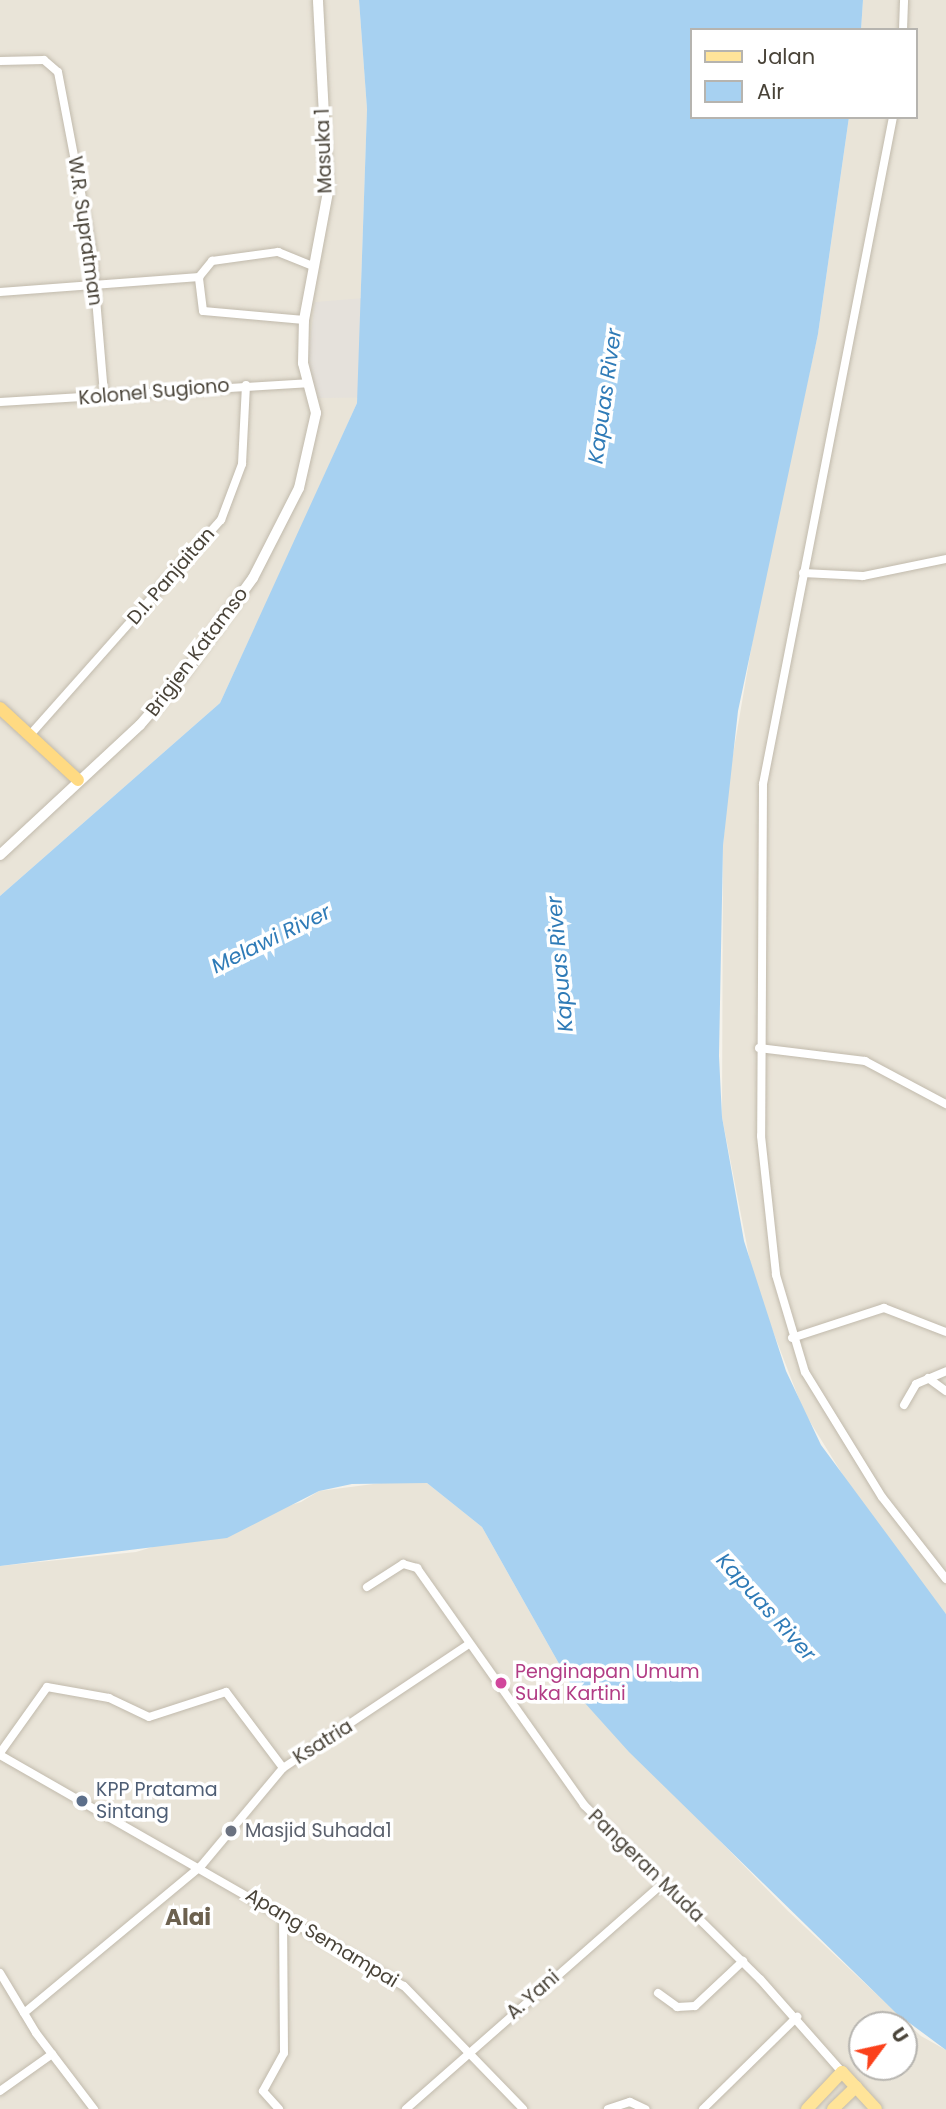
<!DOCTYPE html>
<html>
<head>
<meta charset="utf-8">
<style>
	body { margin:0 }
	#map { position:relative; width:946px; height:2109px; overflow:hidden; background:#f5f2ea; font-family:Poppins,sans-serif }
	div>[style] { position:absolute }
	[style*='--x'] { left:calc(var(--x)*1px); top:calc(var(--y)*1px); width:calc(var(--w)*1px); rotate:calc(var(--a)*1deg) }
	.residential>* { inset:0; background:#e9e4d8 }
	.industrial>* { inset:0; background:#e5e1db }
	.water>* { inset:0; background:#a7d1f1 }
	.roads { filter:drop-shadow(0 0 2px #c1baac) drop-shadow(0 0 2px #c1baac) }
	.minor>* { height:8px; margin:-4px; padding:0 4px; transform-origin:4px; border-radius:4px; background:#fff }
	.tertiary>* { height:10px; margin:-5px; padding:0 5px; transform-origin:5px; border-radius:5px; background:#fff }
	.primary>* { height:12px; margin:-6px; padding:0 6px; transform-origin:6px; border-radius:6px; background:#ffe499 }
	.trunk>* { height:12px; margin:-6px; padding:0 6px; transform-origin:6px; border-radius:6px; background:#ffda82 }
	.dots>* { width:19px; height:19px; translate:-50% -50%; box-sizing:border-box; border:4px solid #fff; border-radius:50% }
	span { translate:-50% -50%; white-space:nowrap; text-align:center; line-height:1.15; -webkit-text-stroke:7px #fff; paint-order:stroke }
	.street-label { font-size:19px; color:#494338 }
	.hotel-label { font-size:19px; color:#b23c85 }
	.left { translate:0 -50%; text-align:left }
	.service-label { font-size:19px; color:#4e5e75 }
	.worship-label { font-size:19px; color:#5b616d }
	.water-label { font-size:21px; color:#2f7bb7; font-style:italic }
	.quarter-label { font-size:23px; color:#6c614f; font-weight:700 }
	.legend { position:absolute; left:690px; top:28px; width:228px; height:91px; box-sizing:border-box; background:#fff; border:2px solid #b6b4af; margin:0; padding:9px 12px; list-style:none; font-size:21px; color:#494338 }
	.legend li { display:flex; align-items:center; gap:14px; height:35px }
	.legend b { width:35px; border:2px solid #b6b4af }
	.north { position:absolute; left:848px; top:2011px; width:70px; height:70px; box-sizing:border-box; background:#fff; border:2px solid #b6b4af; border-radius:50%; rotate:57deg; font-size:19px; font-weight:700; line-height:28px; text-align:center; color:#494338 }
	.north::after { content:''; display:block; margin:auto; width:24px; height:32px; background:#fb411b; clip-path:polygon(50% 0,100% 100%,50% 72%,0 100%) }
</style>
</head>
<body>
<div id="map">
	<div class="residential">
		<div style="clip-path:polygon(0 0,359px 0,367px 109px,357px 403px,299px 532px,220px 703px,0 896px)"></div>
		<div style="clip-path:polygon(863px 0,946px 0,946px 1614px,862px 1506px,804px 1412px,754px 1282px,722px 1117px,723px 846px,729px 778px,760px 597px,818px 334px,849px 117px,916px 117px,916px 30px,861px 30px)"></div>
		<div style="clip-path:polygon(evenodd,397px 1481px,427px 1483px,482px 1527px,575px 1692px,788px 1911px,921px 2036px,946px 2050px,946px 2109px,0 2109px,0 1566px,136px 1552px,301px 1502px,319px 1491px,397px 1481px,862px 2025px,904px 2025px,904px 2067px,862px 2067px,862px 2025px)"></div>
	</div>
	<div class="industrial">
		<div style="clip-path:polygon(414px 294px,419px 397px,316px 398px,308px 358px,315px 302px)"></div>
	</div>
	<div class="water">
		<div style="clip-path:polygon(359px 0,863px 0,861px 30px,692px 30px,692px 117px,849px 117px,818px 334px,738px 711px,723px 846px,719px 1056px,722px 1117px,744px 1241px,786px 1371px,821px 1445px,946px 1614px,946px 2050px,896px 2013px,629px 1752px,575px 1692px,482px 1527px,427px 1483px,352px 1484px,319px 1491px,227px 1538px,0 1566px,0 896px,220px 703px,357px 403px,367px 109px)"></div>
	</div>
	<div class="roads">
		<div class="minor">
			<div style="--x:903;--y:30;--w:30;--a:-88"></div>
			<div style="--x:0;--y:61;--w:44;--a:-1.3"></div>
			<div style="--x:44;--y:60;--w:18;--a:41"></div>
			<div style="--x:58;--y:72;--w:182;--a:79.2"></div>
			<div style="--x:92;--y:251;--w:144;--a:85.2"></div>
			<div style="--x:893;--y:117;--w:680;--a:101.03"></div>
			<div style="--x:763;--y:784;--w:352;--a:90.3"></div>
			<div style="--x:761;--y:1136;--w:140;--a:83.8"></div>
			<div style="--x:776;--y:1275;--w:101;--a:73.4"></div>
			<div style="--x:805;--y:1372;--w:147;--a:58.4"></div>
			<div style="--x:882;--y:1497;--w:104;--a:52"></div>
			<div style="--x:0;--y:292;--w:200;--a:-4.3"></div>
			<div style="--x:304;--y:320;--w:101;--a:-174.9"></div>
			<div style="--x:203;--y:311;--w:34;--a:-97"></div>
			<div style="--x:199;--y:277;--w:21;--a:-51"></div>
			<div style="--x:212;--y:261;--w:67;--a:-7.8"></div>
			<div style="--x:278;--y:252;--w:37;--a:22"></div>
			<div style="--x:0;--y:402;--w:308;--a:-3.5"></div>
			<div style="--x:803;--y:573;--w:60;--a:2.9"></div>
			<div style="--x:863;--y:576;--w:85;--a:-11.6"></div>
			<div style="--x:29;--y:736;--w:289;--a:-48.4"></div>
			<div style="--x:221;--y:520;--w:60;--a:-69.4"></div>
			<div style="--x:242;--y:464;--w:79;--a:-87.1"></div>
			<div style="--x:759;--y:1048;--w:107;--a:7"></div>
			<div style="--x:865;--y:1061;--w:92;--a:28"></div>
			<div style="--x:792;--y:1338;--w:97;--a:-18.1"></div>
			<div style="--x:884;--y:1308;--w:66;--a:21.2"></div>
			<div style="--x:928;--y:1378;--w:22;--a:36"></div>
			<div style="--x:904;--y:1405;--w:24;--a:-60"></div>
			<div style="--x:916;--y:1384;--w:33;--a:-23"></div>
			<div style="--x:367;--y:1587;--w:43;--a:-32.6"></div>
			<div style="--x:403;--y:1564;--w:15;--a:16"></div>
			<div style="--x:417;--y:1568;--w:290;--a:54.8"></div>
			<div style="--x:584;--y:1805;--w:247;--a:44.7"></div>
			<div style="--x:760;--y:1979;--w:124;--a:48.6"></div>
			<div style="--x:0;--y:1753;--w:81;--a:-54.5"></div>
			<div style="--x:47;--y:1687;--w:63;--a:10.1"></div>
			<div style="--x:109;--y:1698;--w:44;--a:25.4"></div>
			<div style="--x:149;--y:1717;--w:81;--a:-18"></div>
			<div style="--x:226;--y:1692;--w:95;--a:53.1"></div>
			<div style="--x:0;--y:1755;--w:465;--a:29.8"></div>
			<div style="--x:404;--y:1986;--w:171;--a:45.9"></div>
			<div style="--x:0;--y:1973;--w:70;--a:59"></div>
			<div style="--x:36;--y:2033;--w:96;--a:52.7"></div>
			<div style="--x:658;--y:1993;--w:24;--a:36"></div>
			<div style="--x:677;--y:2007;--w:18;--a:-3"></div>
			<div style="--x:695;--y:2006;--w:66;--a:-43.2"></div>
			<div style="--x:24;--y:2013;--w:230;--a:-39.7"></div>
			<div style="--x:201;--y:1866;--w:128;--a:-50.1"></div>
			<div style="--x:283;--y:1768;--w:224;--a:-33.7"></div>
			<div style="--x:0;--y:2091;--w:64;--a:-35.4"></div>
			<div style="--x:279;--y:2109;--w:24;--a:-132"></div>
			<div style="--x:263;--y:2091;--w:43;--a:-61.1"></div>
			<div style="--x:284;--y:2053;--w:136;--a:-90.4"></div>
			<div style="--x:406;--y:2109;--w:342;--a:-41.3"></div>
			<div style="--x:608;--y:2109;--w:23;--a:-18"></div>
			<div style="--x:630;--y:2102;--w:17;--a:25"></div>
			<div style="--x:703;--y:2109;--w:132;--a:-44.4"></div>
		</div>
		<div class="tertiary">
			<div style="--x:0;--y:855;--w:191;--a:-42.9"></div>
			<div style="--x:140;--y:725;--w:65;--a:-49.4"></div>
			<div style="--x:182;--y:676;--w:121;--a:-54.1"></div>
			<div style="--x:253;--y:578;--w:101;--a:-62.9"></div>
			<div style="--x:299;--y:488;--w:77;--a:-77.2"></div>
			<div style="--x:316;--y:413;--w:52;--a:-104.6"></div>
			<div style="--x:303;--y:363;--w:43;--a:-88.7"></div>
			<div style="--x:304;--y:320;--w:130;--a:-79.4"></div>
			<div style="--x:328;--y:192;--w:192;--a:-93"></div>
		</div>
		<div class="primary">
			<div style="--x:807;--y:2109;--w:51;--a:-46.6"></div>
			<div style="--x:842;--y:2072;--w:50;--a:47.4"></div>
			<div style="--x:833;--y:2109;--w:32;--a:-44"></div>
		</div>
		<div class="trunk">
			<div style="--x:0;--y:708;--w:106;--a:42.7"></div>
		</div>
	</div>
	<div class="dots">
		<div style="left:501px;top:1683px;background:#d1479c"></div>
		<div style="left:82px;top:1801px;background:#5c6f8a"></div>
		<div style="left:231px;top:1831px;background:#6b7280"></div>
	</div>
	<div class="street-label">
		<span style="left:324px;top:151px;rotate:-92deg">Masuka 1</span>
		<span style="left:85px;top:231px;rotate:82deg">W.R. Supratman</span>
		<span style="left:154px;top:392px;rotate:-5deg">Kolonel Sugiono</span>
		<span style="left:171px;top:576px;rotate:-49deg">D.I. Panjaitan</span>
		<span style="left:197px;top:652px;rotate:-53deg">Brigjen Katamso</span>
		<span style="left:323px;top:1742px;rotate:-32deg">Ksatria</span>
		<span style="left:646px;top:1866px;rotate:44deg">Pangeran Muda</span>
		<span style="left:322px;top:1938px;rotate:31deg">Apang Semampai</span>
		<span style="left:533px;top:1995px;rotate:-41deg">A. Yani</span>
	</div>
	<div class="hotel-label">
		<span class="left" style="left:515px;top:1683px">Penginapan Umum<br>Suka Kartini</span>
	</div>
	<div class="service-label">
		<span class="left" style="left:96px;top:1801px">KPP Pratama<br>Sintang</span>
	</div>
	<div class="worship-label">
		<span class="left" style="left:245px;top:1831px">Masjid Suhada1</span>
	</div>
	<div class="water-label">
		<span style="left:605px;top:396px;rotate:-82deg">Kapuas River</span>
		<span style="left:271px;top:939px;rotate:-26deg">Melawi River</span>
		<span style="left:560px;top:964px;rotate:-95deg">Kapuas River</span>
		<span style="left:766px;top:1607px;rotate:48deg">Kapuas River</span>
	</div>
	<div class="quarter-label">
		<span style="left:188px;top:1917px">Alai</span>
	</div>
	<ul class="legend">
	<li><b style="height:9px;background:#ffe499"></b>Jalan</li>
	<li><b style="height:19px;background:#a7d1f1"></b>Air</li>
	</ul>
	<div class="north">U</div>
</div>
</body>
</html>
